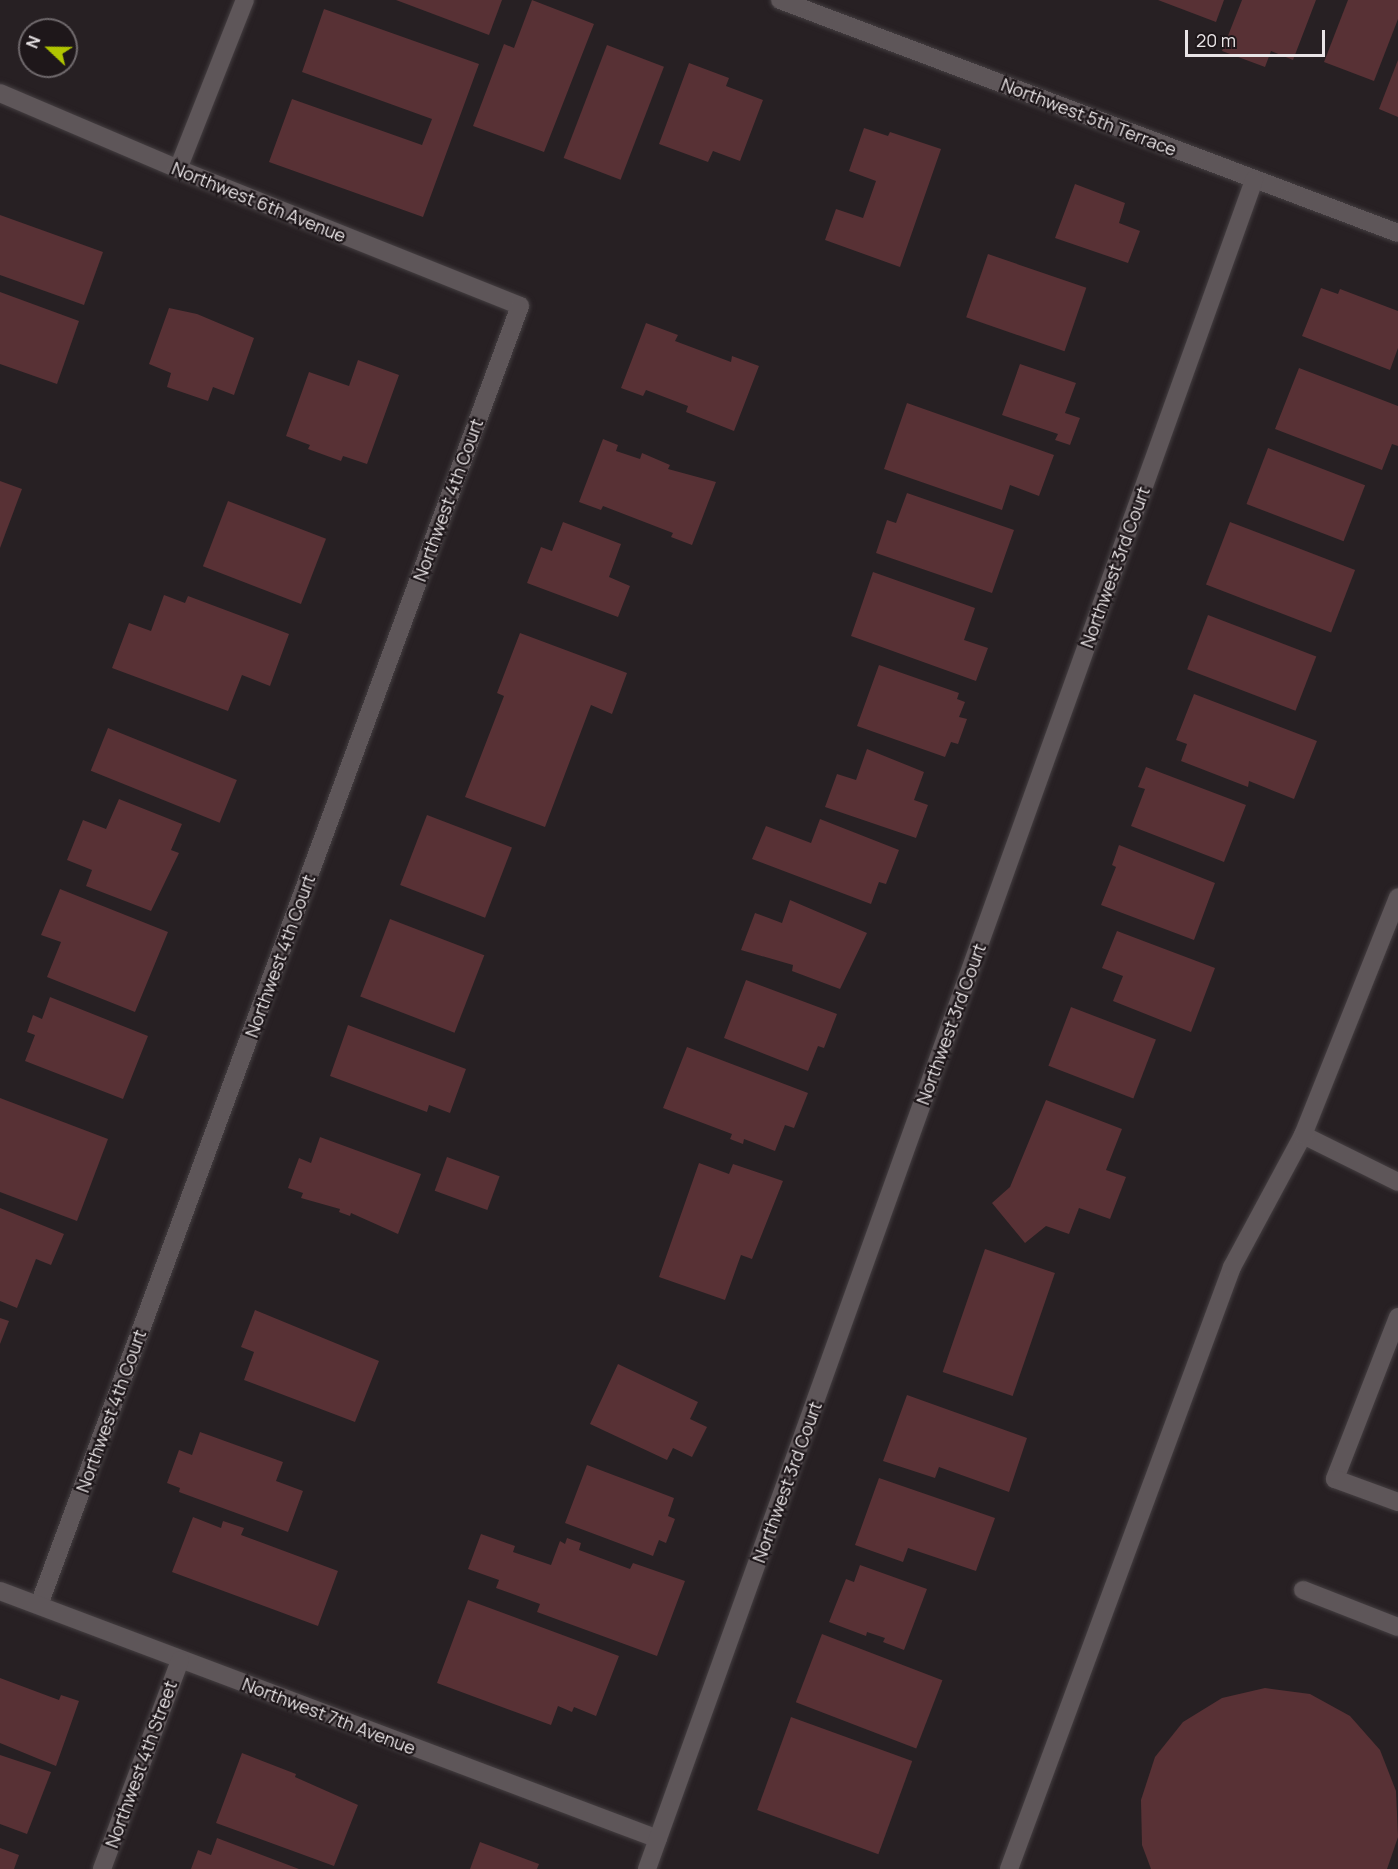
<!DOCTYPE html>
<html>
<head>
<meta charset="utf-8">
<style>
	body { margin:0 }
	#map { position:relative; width:1398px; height:1869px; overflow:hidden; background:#272023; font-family:Manrope,sans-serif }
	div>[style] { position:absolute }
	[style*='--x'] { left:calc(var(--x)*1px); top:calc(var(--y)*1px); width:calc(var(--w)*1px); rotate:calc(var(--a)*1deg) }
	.building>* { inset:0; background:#583135; transform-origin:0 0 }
	.roads { filter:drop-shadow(0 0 2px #443e41) drop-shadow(0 0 2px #443e41) }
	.minor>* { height:18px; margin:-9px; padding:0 9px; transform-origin:9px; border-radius:9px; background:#5e5659 }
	span { translate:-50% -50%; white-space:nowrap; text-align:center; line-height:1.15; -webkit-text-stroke:4.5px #1e171a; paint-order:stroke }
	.street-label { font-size:18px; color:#e9e4e6 }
	.north { position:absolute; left:18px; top:18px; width:60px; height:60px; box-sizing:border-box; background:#1e171a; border:2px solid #6f696c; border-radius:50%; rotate:292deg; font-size:16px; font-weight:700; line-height:24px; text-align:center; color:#e9e4e6 }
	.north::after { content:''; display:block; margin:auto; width:21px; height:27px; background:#b0c501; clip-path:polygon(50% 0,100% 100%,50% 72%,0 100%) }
	.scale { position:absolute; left:1185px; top:30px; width:140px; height:27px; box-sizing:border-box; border:3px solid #e9e4e6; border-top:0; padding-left:8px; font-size:18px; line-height:21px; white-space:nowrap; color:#e9e4e6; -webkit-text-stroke:4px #1e171a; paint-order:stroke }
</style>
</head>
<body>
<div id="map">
	<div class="building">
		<div style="clip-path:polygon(396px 0,502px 0,489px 35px)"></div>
		<div style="clip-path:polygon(532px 0,594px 24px,544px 152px,473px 126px,504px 44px,514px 48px)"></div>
		<div style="clip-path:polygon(1158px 0,1224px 0,1216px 22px)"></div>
		<div style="clip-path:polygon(1242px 0,1316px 0,1293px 60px,1271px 51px,1265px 67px,1222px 51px)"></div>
		<div style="clip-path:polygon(1348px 0,1398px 0,1398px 19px,1374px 81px,1324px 62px)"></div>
		<div style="clip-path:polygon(324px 9px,479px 64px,423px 217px,269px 162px,292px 99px,422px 145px,432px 119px,302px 72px)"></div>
		<div style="left:607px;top:45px;width:61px;height:121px;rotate:21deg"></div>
		<div style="clip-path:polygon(1398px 60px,1398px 117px,1379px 109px)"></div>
		<div style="clip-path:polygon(689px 63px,729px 78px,726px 86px,763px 100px,740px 161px,713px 151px,708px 162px,659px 144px)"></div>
		<div style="clip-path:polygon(864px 128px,888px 136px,890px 132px,941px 149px,900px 267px,825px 240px,836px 209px,863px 218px,876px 181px,849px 171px)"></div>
		<div style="clip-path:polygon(1075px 184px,1125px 203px,1119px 223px,1140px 231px,1128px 263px,1055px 238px)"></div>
		<div style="clip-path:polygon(0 215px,103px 252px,84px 305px,0 275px)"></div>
		<div style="left:988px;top:254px;width:104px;height:67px;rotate:19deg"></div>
		<div style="clip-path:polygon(1321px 288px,1338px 294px,1340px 289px,1398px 311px,1398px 348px,1390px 370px,1302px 336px)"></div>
		<div style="clip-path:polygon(0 292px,79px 321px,57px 384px,0 364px)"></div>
		<div style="clip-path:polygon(169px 308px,197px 314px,254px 338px,234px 395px,213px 387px,208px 401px,167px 387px,171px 373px,149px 364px)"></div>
		<div style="clip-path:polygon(646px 323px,678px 335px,675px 341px,731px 362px,732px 356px,759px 366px,734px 431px,686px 412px,688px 406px,646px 390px,643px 396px,621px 388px)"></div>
		<div style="clip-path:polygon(358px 360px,399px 375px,367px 464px,343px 456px,341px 461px,308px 449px,310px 445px,286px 436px,309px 372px,349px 386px)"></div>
		<div style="clip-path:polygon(1020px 364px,1076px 383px,1065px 413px,1080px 418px,1070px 445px,1055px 440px,1058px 434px,1002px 415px)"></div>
		<div style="clip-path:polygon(1299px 368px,1398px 406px,1398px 446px,1392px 444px,1382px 470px,1275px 429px)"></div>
		<div style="clip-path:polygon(907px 403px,1054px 455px,1039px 496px,1010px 485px,1002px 510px,884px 469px)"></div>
		<div style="clip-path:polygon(603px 439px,618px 445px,616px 451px,640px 459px,642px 453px,670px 465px,668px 469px,716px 482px,692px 545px,671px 537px,673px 533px,603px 506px,601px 510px,579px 502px)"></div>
		<div style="left:1268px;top:448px;width:104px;height:60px;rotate:21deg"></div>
		<div style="clip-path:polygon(0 481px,22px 489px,0 548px)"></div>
		<div style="clip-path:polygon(907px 493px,1014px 530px,992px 593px,876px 553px,887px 520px,896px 523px)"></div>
		<div style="left:228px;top:501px;width:105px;height:70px;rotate:21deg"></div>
		<div style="clip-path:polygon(563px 522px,621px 544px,609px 577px,630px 586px,618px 617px,527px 583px,541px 547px,552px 551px)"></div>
		<div style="left:1230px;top:522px;width:134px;height:67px;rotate:21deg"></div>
		<div style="clip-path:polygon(873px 572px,975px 608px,964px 640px,988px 648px,976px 681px,851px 636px)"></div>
		<div style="clip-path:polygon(164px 595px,185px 603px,188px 596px,289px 634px,270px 686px,242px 675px,228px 711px,112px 668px,129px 623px,151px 631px)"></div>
		<div style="left:1208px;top:615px;width:116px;height:58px;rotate:21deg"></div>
		<div style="clip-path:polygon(520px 633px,627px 673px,612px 714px,591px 705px,545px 827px,465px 797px,504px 696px,497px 693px)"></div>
		<div style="clip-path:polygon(879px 665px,959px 693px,957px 699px,965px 702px,959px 717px,967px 719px,958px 744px,951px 742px,945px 757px,857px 726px)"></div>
		<div style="clip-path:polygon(1194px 694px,1317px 741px,1294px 799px,1249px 781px,1248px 787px,1181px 761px,1187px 744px,1176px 740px)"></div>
		<div style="left:108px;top:728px;width:139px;height:46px;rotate:22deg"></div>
		<div style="clip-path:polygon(867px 749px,924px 772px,914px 800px,928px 805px,916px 838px,825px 807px,837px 774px,856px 780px)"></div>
		<div style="clip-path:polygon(1146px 767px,1246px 805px,1224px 862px,1131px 826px,1145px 789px,1138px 787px)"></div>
		<div style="clip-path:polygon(119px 799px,182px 824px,171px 850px,179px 853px,151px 911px,86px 886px,92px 870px,67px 860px,83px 820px,106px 829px)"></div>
		<div style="left:427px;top:815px;width:91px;height:75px;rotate:21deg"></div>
		<div style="clip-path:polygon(820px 819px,899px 850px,886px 884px,879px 882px,871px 904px,752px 859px,766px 826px,811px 843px)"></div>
		<div style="clip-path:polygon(1119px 845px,1215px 883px,1194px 940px,1101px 905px,1116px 867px,1112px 865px)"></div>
		<div style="clip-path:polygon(60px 889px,168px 932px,135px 1012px,47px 977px,61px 942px,41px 935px)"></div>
		<div style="clip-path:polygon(790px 900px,867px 933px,840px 989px,792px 971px,793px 965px,741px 950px,755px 913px,782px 923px)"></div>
		<div style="left:390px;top:919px;width:101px;height:83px;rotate:21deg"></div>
		<div style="clip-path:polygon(1117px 931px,1215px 968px,1191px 1032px,1113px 1001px,1123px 976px,1102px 968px)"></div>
		<div style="clip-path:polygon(746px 980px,837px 1014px,824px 1048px,818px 1046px,808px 1071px,724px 1038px)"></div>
		<div style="clip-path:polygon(50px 997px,148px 1036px,123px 1099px,25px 1061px,35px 1035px,27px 1032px,33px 1015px,42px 1019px)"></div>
		<div style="left:1071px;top:1007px;width:91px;height:63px;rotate:21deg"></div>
		<div style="clip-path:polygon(348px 1025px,466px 1069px,450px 1113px,429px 1105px,427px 1112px,330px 1076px)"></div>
		<div style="clip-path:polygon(687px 1047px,808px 1093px,794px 1128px,785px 1125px,775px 1151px,744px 1139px,743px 1144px,730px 1139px,732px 1134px,663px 1108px)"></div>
		<div style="clip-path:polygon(0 1098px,108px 1139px,77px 1221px,0 1192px)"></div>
		<div style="clip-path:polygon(1046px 1100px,1122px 1129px,1106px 1170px,1126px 1177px,1110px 1219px,1079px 1208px,1069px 1234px,1046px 1226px,1025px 1243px,992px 1203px,1010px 1187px)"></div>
		<div style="clip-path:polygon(320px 1137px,421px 1174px,398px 1234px,351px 1213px,350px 1216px,339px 1212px,340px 1209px,301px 1198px,303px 1193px,288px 1188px,299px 1158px,311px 1163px)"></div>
		<div style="left:447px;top:1157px;width:56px;height:36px;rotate:20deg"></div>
		<div style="clip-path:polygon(699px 1163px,729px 1174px,733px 1164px,783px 1181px,752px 1259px,741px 1255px,725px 1300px,659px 1277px)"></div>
		<div style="clip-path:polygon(0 1208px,64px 1234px,51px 1265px,36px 1259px,17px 1308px,0 1301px)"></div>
		<div style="left:985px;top:1249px;width:74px;height:130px;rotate:19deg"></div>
		<div style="clip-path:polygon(255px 1310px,379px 1361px,355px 1422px,244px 1380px,254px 1352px,241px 1347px)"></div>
		<div style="clip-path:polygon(0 1318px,9px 1321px,0 1344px)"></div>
		<div style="clip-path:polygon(618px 1364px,698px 1402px,690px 1419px,707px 1427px,692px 1457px,673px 1448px,667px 1460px,590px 1424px)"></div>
		<div style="clip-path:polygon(907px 1395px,1027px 1438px,1009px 1492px,939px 1467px,935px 1478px,883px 1461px)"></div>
		<div style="clip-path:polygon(200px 1432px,283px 1462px,276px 1481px,303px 1491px,288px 1532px,179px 1492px,180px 1488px,167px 1483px,179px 1450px,192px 1455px)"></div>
		<div style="clip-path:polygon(587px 1465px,674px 1498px,668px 1516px,675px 1519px,666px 1543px,659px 1540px,653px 1556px,565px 1523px)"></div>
		<div style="clip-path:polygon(879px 1478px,995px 1518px,976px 1571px,908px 1548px,903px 1562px,855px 1545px)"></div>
		<div style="clip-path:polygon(193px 1517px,221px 1528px,223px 1521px,244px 1528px,241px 1535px,338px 1571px,318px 1626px,172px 1572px)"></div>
		<div style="clip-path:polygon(481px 1534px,515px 1546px,513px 1552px,551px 1565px,560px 1541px,565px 1544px,567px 1538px,581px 1543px,579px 1550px,630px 1569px,633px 1563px,685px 1581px,657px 1656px,537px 1612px,540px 1604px,496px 1588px,499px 1580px,468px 1569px)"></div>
		<div style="clip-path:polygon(860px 1565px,927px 1589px,904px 1650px,883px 1642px,885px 1638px,867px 1632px,866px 1636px,829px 1622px,846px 1579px,854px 1582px)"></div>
		<div style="clip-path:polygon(468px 1600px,619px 1656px,596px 1716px,574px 1707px,572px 1712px,558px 1706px,551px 1725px,437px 1683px)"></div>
		<div style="left:822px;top:1634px;width:129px;height:73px;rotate:21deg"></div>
		<div style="clip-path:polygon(0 1678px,59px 1700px,61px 1695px,79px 1701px,56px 1766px,0 1743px)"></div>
		<div style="clip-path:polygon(1265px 1688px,1310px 1694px,1350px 1716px,1380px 1750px,1396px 1791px,1398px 1837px,1387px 1869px,1151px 1869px,1142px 1845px,1141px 1800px,1155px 1757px,1183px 1722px,1222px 1698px)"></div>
		<div style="left:791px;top:1717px;width:129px;height:99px;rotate:20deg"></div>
		<div style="clip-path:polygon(242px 1753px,296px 1774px,295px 1777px,358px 1805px,334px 1866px,216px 1823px)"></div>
		<div style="clip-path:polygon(0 1755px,51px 1772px,27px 1834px,0 1824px)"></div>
		<div style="clip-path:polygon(217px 1838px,299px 1869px,191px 1869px,198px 1850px,211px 1855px)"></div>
		<div style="clip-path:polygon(480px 1842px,539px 1864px,537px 1869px,470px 1869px)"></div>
		<div style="clip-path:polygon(0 1848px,19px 1855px,14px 1869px,0 1869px)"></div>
	</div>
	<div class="roads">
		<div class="minor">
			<div style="--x:780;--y:0;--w:660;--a:20.66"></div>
			<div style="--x:0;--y:93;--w:194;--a:23.1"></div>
			<div style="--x:178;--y:169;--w:368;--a:21.8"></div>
			<div style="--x:520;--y:306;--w:1385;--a:110.32"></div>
			<div style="--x:178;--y:169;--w:182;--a:-68.4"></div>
			<div style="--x:1303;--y:1135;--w:106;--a:26.3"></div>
			<div style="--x:1398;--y:1317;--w:174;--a:111.3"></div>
			<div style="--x:1335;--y:1479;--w:67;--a:20.1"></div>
			<div style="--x:1303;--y:1590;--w:102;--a:21.3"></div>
			<div style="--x:0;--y:1591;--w:703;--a:20.65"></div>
			<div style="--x:102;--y:1869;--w:223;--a:-69.5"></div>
			<div style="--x:647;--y:1869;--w:1795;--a:-70.23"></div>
			<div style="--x:1009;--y:1869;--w:642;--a:-69.67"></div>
			<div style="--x:1232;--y:1267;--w:150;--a:-61.7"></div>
			<div style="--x:1303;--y:1135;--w:256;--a:-68.2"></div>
		</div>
	</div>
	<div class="street-label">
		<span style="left:1089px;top:117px;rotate:21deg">Northwest 5th Terrace</span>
		<span style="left:259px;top:202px;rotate:22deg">Northwest 6th Avenue</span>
		<span style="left:448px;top:500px;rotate:-70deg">Northwest 4th Court</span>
		<span style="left:1115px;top:567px;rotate:-70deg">Northwest 3rd Court</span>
		<span style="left:280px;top:956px;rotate:-70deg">Northwest 4th Court</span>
		<span style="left:951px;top:1024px;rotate:-70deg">Northwest 3rd Court</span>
		<span style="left:111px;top:1411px;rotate:-70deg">Northwest 4th Court</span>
		<span style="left:787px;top:1482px;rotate:-70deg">Northwest 3rd Court</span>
		<span style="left:329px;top:1716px;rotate:21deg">Northwest 7th Avenue</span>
		<span style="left:141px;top:1764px;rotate:-70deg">Northwest 4th Street</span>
	</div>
	<div class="north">N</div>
	<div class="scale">20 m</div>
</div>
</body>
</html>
